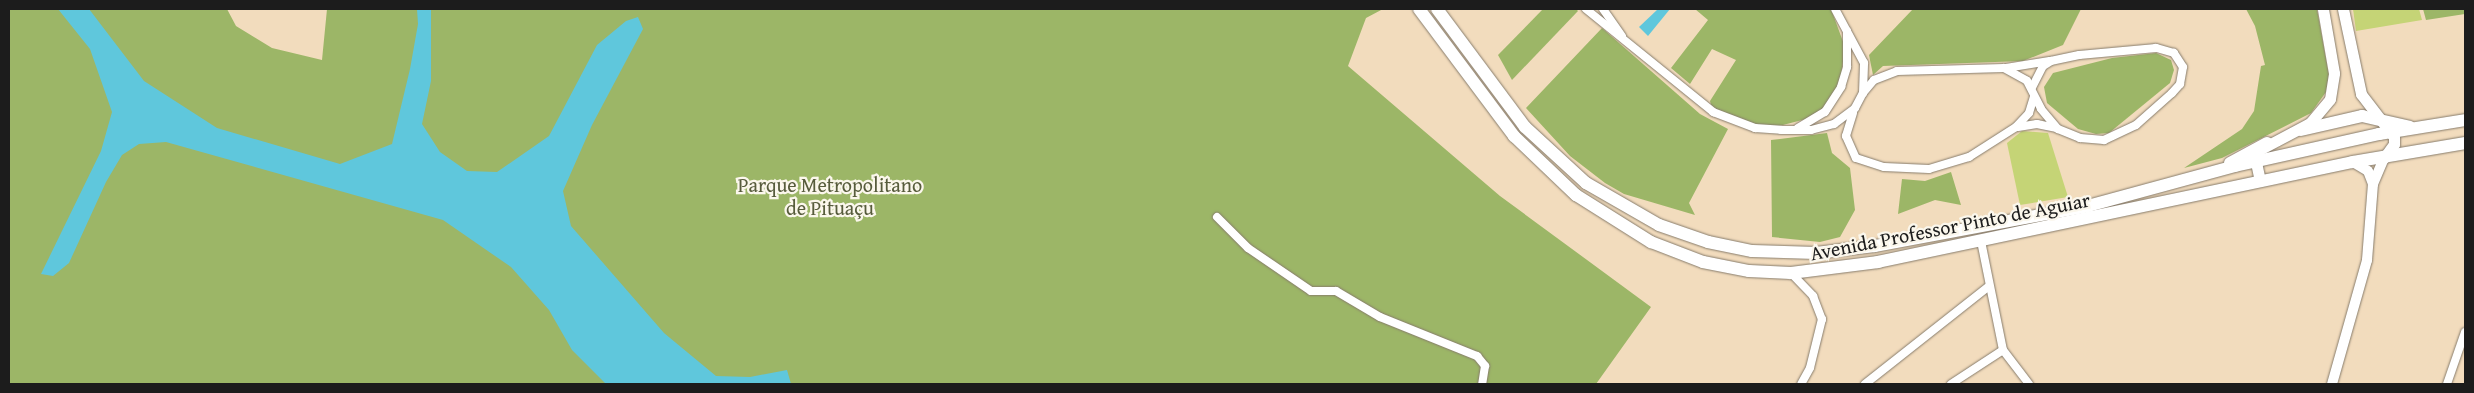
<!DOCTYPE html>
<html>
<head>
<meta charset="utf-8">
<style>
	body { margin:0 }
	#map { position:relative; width:2474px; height:393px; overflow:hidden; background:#f2dcbd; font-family:"Gentium Book Plus",serif }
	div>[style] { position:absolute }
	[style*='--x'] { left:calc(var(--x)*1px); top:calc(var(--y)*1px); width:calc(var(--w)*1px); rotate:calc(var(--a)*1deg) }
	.green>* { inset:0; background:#c5d476 }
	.forest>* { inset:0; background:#9cb667 }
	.water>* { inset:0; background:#5fc7dc }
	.roads { filter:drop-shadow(0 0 1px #877c6c) drop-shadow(0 0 1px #877c6c) }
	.minor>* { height:8px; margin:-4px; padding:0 4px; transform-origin:4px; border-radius:4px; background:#fff }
	.tertiary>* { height:10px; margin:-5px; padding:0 5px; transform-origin:5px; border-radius:5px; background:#fff }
	.secondary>* { height:11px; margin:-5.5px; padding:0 5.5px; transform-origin:5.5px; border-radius:5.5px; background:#fff }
	.primary>* { height:12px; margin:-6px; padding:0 6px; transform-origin:6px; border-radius:6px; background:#fff }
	span { translate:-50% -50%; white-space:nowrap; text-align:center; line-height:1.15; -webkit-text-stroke:4.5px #fbf7ec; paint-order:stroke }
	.park-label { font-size:20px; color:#575c3c }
	.street-label { font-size:20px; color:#1c1c1c }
	.frame { position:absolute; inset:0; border:10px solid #1c1c1c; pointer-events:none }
</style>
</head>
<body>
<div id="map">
	<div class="green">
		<div style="clip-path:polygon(2353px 9px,2419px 9px,2422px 20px,2356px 31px)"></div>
		<div style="clip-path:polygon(2022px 131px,2048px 133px,2068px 197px,2020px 205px,2007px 143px)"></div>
	</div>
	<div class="forest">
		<div style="clip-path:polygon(9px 9px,227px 9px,236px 26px,272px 48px,322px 60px,327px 9px,1383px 9px,1366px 18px,1348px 66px,1500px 196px,1651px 307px,1596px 384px,9px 384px)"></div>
		<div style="clip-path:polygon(1543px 9px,1576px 9px,1578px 11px,1512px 80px,1498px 55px)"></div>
		<div style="clip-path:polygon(1695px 9px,1831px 9px,1845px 47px,1839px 90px,1827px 105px,1810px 118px,1760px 131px,1713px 112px,1710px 101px,1736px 60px,1712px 49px,1690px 84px,1671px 68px,1708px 20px)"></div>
		<div style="clip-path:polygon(1913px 9px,2081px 9px,2063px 45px,2023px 61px,1883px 66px,1873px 75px,1869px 55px)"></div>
		<div style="clip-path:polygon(2246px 9px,2317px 9px,2329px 75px,2326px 92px,2311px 113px,2222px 158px,2184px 168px,2242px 129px,2254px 111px,2261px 66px,2265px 65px,2255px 26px)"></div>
		<div style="clip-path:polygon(2423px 9px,2464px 9px,2465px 14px,2426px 20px)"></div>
		<div style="clip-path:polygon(1602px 28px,1700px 114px,1728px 129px,1689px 203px,1695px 215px,1624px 194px,1605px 183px,1570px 156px,1526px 108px)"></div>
		<div style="clip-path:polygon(2156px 53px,2171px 60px,2174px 70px,2170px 83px,2109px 133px,2096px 134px,2078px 129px,2047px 103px,2044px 87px,2053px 73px,2112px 58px)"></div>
		<div style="clip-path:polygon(1827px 133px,1832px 153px,1850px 168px,1855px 210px,1840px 237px,1820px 242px,1772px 237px,1771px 140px)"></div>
		<div style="clip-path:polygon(1951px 172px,1961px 205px,1935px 200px,1898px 214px,1902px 179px,1925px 181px)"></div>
	</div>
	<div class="water">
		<div style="clip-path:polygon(58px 9px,89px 9px,144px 81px,217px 128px,340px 164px,392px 144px,410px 69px,418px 24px,417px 9px,431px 9px,431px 81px,422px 124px,440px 152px,467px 171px,497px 172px,549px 136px,597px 45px,626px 21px,638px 17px,643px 29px,592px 125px,563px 191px,571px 226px,664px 333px,716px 376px,750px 377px,787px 370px,791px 384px,606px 384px,572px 350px,549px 310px,511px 267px,443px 220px,166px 142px,139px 144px,122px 155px,106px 182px,69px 263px,53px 276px,41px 274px,101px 151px,112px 112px,90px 49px)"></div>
		<div style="clip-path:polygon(1658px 9px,1670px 9px,1648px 36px,1639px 27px)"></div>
	</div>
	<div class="roads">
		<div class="minor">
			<div style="--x:1586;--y:9;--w:164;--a:39"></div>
			<div style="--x:1713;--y:112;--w:45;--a:20.9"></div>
			<div style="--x:1755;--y:128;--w:26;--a:4"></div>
			<div style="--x:1781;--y:130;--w:30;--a:0"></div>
			<div style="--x:1811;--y:130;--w:24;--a:-15"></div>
			<div style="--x:1834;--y:124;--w:26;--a:-37"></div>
			<div style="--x:1855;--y:108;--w:17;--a:-62"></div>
			<div style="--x:1863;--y:93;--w:30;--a:-88"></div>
			<div style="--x:1864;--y:63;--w:61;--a:-118.2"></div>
			<div style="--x:1603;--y:9;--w:33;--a:55"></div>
			<div style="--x:2006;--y:68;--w:44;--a:-9.2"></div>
			<div style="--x:1863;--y:93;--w:17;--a:-50"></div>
			<div style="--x:1874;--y:80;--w:25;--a:-21"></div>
			<div style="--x:1897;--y:71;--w:107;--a:-1.6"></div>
			<div style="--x:2004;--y:68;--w:26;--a:29"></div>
			<div style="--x:2027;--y:81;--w:31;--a:63"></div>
			<div style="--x:2041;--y:109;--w:26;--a:50"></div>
			<div style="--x:2058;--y:129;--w:24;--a:22"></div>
			<div style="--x:2080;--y:138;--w:24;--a:5"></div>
			<div style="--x:2104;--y:140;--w:35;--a:-25"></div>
			<div style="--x:2136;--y:125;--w:48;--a:-41.6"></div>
			<div style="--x:2172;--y:93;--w:12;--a:-48"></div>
			<div style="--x:2180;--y:84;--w:17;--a:-80"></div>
			<div style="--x:2183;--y:67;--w:17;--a:-123"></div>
			<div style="--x:2174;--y:53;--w:19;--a:-164"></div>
			<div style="--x:2156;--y:48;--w:77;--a:174.8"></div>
			<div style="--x:2079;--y:55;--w:29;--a:168"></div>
			<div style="--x:2051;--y:61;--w:9;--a:148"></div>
			<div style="--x:2043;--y:66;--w:25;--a:117"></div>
			<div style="--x:1853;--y:113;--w:24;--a:107"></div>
			<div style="--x:1846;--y:136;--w:24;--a:66"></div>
			<div style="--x:1856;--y:158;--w:29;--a:18"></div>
			<div style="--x:1884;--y:167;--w:45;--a:2.5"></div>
			<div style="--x:1929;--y:169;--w:42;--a:-16.7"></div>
			<div style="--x:1969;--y:157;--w:56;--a:-32.6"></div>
			<div style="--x:2016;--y:127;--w:19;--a:-47"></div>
			<div style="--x:2029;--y:113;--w:17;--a:-73"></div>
			<div style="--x:2018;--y:127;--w:19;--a:-9"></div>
			<div style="--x:2037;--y:124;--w:19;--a:12"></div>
			<div style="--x:1798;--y:128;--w:31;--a:-31"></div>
			<div style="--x:1825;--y:112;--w:30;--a:-57"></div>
			<div style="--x:1841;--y:87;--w:21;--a:-73"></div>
			<div style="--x:1847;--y:67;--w:36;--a:-90"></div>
			<div style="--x:1217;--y:217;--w:44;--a:45"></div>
			<div style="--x:1248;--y:248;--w:76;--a:34.3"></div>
			<div style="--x:1311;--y:291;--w:25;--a:0"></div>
			<div style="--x:1336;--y:291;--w:51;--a:30.6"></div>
			<div style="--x:1380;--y:317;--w:105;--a:21.9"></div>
			<div style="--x:1477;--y:356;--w:13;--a:51"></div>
			<div style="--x:1485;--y:366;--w:18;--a:99"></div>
			<div style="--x:1981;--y:241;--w:111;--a:78.6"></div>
			<div style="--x:2003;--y:350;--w:43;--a:52.6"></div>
			<div style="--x:1791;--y:273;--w:32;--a:46"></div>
			<div style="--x:1813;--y:296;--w:25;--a:69"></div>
			<div style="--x:1822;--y:319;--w:50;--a:103.8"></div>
			<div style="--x:1810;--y:368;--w:18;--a:119"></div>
			<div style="--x:1865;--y:384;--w:158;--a:-38.3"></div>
			<div style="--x:1951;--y:384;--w:62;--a:-33.2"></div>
			<div style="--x:2447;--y:384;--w:55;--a:-70.9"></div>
		</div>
		<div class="tertiary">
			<div style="--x:2353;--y:162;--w:17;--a:31"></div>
			<div style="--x:2368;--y:171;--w:14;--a:69"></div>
			<div style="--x:2332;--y:384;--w:129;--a:-74.2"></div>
			<div style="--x:2367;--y:260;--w:76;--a:-85.5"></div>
			<div style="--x:2373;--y:184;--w:28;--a:-67"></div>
		</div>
		<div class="secondary">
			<div style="--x:2343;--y:9;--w:87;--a:78"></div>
			<div style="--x:2361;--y:94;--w:54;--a:52.5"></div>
			<div style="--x:2394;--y:137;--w:7;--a:90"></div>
			<div style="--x:2394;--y:144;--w:17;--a:126"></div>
			<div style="--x:2260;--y:181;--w:25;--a:-102"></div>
			<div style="--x:2255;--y:157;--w:8;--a:-60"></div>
			<div style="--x:2259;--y:150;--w:58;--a:-27.9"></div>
			<div style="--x:2310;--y:123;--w:31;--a:-50"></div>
			<div style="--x:2330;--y:99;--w:26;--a:-81"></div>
			<div style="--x:2334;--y:73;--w:65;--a:-99.8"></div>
		</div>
		<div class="primary">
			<div style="--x:1419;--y:9;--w:159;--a:53.2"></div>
			<div style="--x:1514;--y:136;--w:86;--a:43.6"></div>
			<div style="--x:1576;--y:195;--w:89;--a:32.1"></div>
			<div style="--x:1651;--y:242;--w:56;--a:21"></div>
			<div style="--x:1703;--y:262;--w:47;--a:11.1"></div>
			<div style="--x:1749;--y:271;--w:42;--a:2.7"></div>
			<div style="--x:1791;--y:273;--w:88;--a:-7.2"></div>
			<div style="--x:1878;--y:262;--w:485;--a:-11.9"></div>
			<div style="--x:2353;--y:162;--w:114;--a:-9.6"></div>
			<div style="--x:1437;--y:9;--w:147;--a:53.3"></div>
			<div style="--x:1525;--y:127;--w:83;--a:42.6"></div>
			<div style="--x:1586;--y:183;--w:84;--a:29.9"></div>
			<div style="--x:1659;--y:225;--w:52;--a:19.1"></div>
			<div style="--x:1708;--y:242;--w:45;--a:11.6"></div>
			<div style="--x:1752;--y:251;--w:64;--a:1.8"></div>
			<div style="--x:1816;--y:253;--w:59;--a:-6.8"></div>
			<div style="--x:1875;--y:246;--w:217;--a:-10.6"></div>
			<div style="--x:2088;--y:206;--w:152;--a:-15.2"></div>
			<div style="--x:2235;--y:166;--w:148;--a:-12.5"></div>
			<div style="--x:2379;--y:134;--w:87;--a:-9.2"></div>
			<div style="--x:2301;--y:130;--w:63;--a:-12.9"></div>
			<div style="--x:2362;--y:116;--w:49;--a:12.9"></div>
			<div style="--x:2230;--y:163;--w:42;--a:-28.4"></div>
		</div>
	</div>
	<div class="park-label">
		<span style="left:830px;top:196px">Parque Metropolitano<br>de Pituaçu</span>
	</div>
	<div class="street-label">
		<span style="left:1950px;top:226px;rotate:-11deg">Avenida Professor Pinto de Aguiar</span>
	</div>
	<div class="frame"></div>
</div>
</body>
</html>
